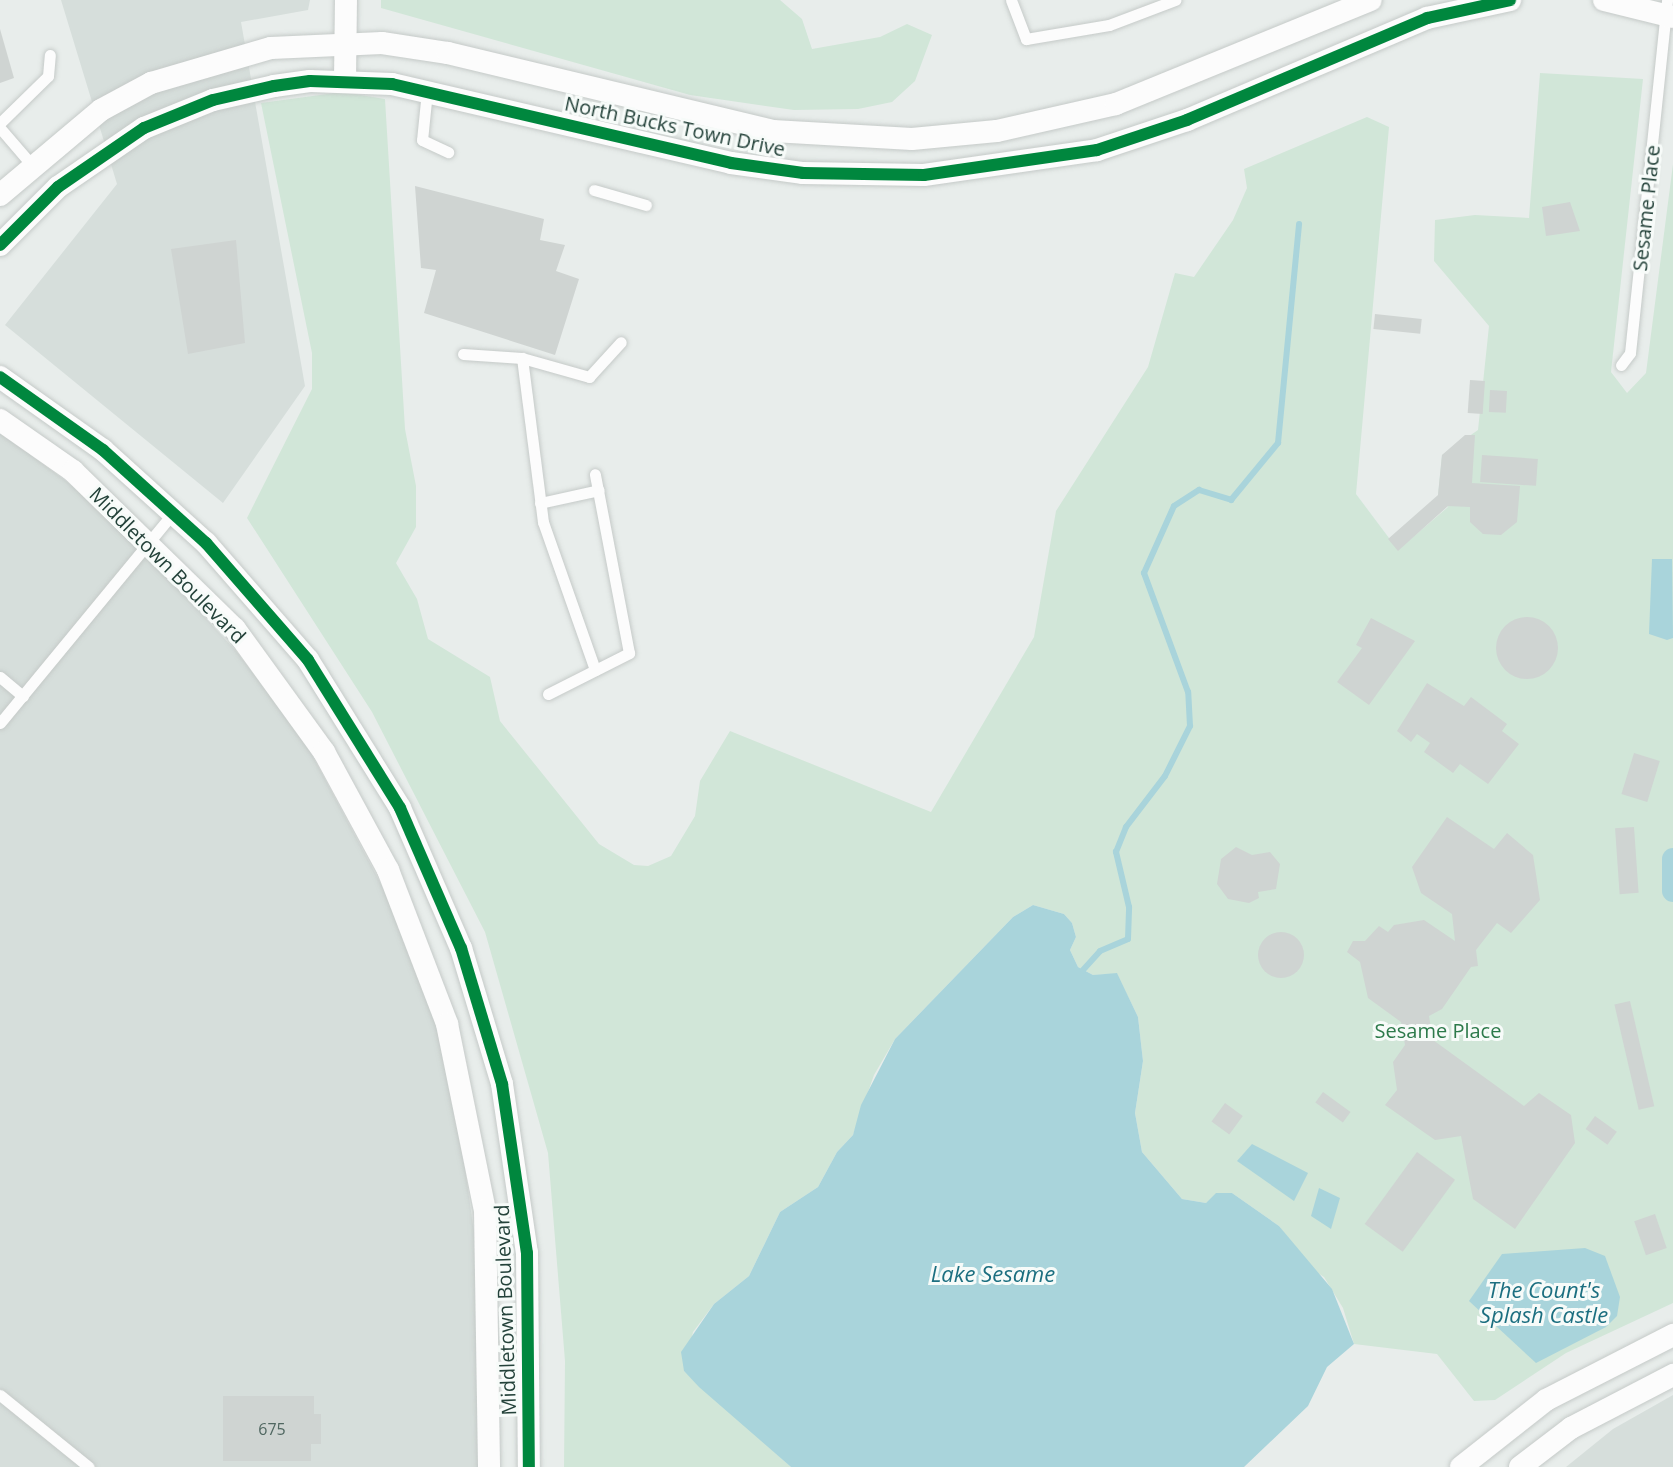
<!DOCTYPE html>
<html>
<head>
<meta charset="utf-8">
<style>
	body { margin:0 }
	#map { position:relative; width:1673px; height:1467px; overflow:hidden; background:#e8edeb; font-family:"Open Sans",sans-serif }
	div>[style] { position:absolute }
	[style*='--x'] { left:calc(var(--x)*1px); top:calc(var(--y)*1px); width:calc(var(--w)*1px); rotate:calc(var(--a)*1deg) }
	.built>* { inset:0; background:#d6dedb }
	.green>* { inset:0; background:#d1e6d8 }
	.water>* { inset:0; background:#a9d4db }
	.stream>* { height:6px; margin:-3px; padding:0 3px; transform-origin:3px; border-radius:3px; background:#a9d4db }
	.canal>* { height:22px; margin:-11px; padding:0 11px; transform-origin:11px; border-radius:11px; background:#a9d4db }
	.building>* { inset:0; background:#cfd4d2; transform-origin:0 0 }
	.round { border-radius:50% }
	.roads { filter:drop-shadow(0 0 2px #c5cac8) drop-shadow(0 0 2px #c5cac8) }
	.lane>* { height:11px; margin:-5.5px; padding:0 5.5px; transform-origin:5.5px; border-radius:5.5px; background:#fcfcfc }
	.street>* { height:22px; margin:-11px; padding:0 11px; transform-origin:11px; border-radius:11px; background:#fcfcfc }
	.cycleway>* { height:12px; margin:-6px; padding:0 6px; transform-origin:6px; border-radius:6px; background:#00873e }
	span { translate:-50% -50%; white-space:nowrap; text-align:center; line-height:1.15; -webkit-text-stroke:6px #f7fbf9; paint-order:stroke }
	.number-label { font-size:16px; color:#506761 }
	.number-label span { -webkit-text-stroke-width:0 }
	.street-label { font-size:20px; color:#24423a }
	.park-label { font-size:20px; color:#2d7a4b }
	.water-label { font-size:22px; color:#1c6f80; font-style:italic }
</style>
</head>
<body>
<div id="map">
	<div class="built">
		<div style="clip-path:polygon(61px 0,310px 0,308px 10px,241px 22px,305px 386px,223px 503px,5px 325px,117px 184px)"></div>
		<div style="clip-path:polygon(0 432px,106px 511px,236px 651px,304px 740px,389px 899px,438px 1014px,459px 1127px,474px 1232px,478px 1467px,0 1467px)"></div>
		<div style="clip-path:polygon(1673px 1395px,1673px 1467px,1566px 1467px,1613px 1429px)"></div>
	</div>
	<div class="green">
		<div style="clip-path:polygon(381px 0,780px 0,802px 19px,812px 49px,880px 37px,907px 24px,932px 35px,915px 81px,892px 102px,858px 109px,794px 110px,690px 95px,381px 8px)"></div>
		<div style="clip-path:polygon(1540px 73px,1643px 79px,1611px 372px,1627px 393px,1646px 373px,1673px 164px,1673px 1303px,1566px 1353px,1495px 1400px,1474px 1401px,1437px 1354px,1354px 1344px,1343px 1308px,1324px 1277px,1310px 1268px,1279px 1226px,1232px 1193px,1206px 1203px,1182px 1199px,1142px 1152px,1135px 1113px,1143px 1061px,1138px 1017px,1117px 974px,1093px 975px,1078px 967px,1070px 950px,1076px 937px,1072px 923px,1064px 914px,1033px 905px,1013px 917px,895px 1039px,874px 1075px,853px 1135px,837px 1152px,818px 1187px,780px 1212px,749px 1276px,714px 1304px,693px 1332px,684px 1371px,791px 1467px,564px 1467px,565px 1361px,548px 1153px,485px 932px,372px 712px,247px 518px,312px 389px,312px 353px,261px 103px,342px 92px,385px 99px,405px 429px,416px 486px,416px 527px,396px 563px,417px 599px,428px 639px,490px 677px,500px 721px,599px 844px,634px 865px,648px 866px,671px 856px,695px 816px,700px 781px,730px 731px,931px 812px,1034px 637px,1056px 511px,1148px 367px,1175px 273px,1194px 277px,1233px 220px,1247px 188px,1244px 169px,1367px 117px,1389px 127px,1356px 494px,1398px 550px,1448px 507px,1438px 495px,1442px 455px,1478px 430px,1489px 326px,1434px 261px,1435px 220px,1475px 215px,1529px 218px)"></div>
	</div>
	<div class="water">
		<div style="clip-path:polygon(1652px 559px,1672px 559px,1673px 638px,1667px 640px,1649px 634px)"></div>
		<div style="clip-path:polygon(1033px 905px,1064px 914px,1072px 923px,1076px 937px,1070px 950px,1078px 967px,1093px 975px,1117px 973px,1138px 1017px,1143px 1061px,1135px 1113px,1142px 1152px,1182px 1199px,1206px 1203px,1216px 1193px,1232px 1193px,1279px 1226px,1332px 1289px,1354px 1344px,1327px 1367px,1308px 1406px,1244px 1467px,791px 1467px,699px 1387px,684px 1371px,681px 1352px,714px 1304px,749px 1276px,780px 1212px,818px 1187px,837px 1152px,853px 1135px,861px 1105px,895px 1039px,1013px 917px)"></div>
		<div style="clip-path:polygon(1252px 1144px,1308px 1173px,1294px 1201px,1237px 1161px)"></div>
		<div style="clip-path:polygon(1319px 1188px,1340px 1198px,1331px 1229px,1311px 1216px)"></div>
		<div style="clip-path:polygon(1585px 1248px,1605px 1256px,1620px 1297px,1617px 1316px,1606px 1327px,1536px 1363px,1469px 1301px,1502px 1254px)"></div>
	</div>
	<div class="stream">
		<div style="--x:1083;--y:970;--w:25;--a:-48"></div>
		<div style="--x:1100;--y:951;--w:30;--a:-23"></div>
		<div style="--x:1128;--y:939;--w:32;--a:-88"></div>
		<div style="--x:1129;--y:907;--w:57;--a:-103.3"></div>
		<div style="--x:1116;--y:852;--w:27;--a:-68"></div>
		<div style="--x:1126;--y:827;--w:64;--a:-52.6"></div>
		<div style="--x:1165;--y:776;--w:56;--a:-63.4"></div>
		<div style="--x:1190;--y:726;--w:34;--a:-93"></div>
		<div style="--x:1188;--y:692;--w:127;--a:-110.3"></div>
		<div style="--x:1144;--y:573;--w:73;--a:-65.9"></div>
		<div style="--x:1174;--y:506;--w:30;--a:-33"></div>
		<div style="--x:1199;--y:490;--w:34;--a:17"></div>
		<div style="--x:1231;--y:500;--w:74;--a:-50.5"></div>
		<div style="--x:1278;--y:443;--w:220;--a:-84.5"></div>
	</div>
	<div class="canal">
		<div style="--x:1673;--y:859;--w:32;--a:90"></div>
	</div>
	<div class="building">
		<div style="clip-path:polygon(0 29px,14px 78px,0 83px)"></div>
		<div style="clip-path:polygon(415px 186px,544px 219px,540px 240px,565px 245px,556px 271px,579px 279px,555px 355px,424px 313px,436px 270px,421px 268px)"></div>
		<div style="clip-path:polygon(1570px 202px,1580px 231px,1546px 236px,1542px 207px)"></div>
		<div style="clip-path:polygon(236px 240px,245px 343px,188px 354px,171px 249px)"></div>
		<div style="left:1375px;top:314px;width:47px;height:15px;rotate:6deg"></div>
		<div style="left:1470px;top:380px;width:15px;height:33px;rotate:4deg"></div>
		<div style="left:1490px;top:390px;width:17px;height:22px;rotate:3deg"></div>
		<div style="clip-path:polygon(1465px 435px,1475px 435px,1472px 483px,1520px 486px,1517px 522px,1501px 535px,1483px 534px,1470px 522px,1470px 507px,1448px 506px,1398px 551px,1388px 539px,1438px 495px,1442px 455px)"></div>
		<div style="left:1482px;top:455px;width:56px;height:27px;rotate:4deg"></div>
		<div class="round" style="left:1496px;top:617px;width:62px;height:62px"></div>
		<div style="clip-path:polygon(1371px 618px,1415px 641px,1369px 705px,1337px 682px,1362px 648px,1356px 645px)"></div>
		<div style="clip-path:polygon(1427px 683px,1464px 706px,1471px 697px,1507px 724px,1502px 731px,1519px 744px,1488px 784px,1460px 764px,1453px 773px,1424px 752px,1430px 743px,1417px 734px,1411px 742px,1397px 731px)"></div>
		<div style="left:1634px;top:753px;width:27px;height:43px;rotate:17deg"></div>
		<div style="clip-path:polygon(1447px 817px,1494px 849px,1507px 833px,1533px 855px,1540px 900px,1511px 933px,1497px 923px,1476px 950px,1478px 966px,1471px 967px,1442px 1009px,1429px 1016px,1433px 1040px,1524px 1106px,1539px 1093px,1571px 1115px,1575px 1143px,1515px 1229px,1473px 1199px,1461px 1136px,1435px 1140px,1385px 1105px,1397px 1090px,1393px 1062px,1405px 1045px,1401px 1022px,1368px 998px,1360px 962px,1347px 952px,1353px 941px,1365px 941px,1379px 926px,1388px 932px,1394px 925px,1424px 920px,1455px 941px,1452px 914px,1421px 893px,1412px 867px)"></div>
		<div style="left:1634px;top:827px;width:66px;height:19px;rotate:86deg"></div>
		<div style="clip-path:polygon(1236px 847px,1252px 855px,1270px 852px,1280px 864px,1276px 889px,1258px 892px,1259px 898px,1249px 903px,1228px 899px,1217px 884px,1221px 859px)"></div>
		<div class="round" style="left:1258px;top:932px;width:46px;height:46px"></div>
		<div style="left:1630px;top:1001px;width:108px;height:16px;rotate:77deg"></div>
		<div style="left:1323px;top:1092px;width:34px;height:13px;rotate:36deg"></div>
		<div style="left:1225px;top:1103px;width:22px;height:23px;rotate:36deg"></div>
		<div style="left:1595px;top:1116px;width:27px;height:16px;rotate:36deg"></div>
		<div style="left:1417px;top:1152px;width:47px;height:89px;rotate:36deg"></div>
		<div style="left:1655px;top:1214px;width:36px;height:22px;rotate:71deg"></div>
		<div style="clip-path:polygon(223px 1396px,314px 1396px,314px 1414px,321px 1414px,321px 1444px,311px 1444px,311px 1461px,223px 1461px)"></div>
	</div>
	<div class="roads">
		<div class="lane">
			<div style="--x:1011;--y:0;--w:42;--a:69"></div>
			<div style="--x:1026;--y:39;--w:84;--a:-9.6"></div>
			<div style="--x:1109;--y:25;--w:71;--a:-20.7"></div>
			<div style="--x:427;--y:91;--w:49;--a:95.8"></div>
			<div style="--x:422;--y:140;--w:29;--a:25"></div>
			<div style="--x:0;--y:123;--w:67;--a:-44.4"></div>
			<div style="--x:48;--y:76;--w:21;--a:-85"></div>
			<div style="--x:0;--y:128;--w:48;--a:49.3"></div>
			<div style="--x:594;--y:190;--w:54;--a:16.1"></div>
			<div style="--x:463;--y:354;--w:59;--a:3.9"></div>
			<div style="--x:522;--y:358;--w:70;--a:15.8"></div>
			<div style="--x:589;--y:377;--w:47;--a:-47.6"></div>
			<div style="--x:522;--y:358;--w:165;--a:82.7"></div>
			<div style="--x:543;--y:522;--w:157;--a:70.6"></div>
			<div style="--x:1621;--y:365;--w:15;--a:-53"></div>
			<div style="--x:1630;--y:353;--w:355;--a:-84"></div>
			<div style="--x:540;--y:503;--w:60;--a:-12.4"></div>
			<div style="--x:0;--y:677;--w:30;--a:40"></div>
			<div style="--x:548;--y:694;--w:91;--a:-26.8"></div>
			<div style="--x:629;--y:653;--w:182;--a:-100.8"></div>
			<div style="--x:0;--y:723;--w:273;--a:-50.5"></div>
			<div style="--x:0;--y:1395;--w:114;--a:39"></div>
		</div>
		<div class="street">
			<div style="--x:1604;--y:0;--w:71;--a:13.8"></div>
			<div style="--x:345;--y:80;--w:80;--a:-89.3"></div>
			<div style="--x:0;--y:195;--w:132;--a:-40.1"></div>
			<div style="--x:101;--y:110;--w:57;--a:-28.4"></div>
			<div style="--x:151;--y:83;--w:125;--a:-16.3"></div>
			<div style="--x:271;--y:48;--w:111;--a:-2.6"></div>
			<div style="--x:382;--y:43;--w:67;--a:8.6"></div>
			<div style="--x:448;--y:53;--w:334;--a:13.5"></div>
			<div style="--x:773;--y:131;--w:139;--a:3.3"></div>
			<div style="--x:912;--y:139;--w:85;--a:-5.4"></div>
			<div style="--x:997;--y:131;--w:122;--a:-12.8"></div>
			<div style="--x:1116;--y:104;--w:275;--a:-22.2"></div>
			<div style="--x:0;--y:245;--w:82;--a:-45"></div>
			<div style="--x:58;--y:187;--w:104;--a:-34.5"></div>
			<div style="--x:144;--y:128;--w:74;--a:-22.1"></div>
			<div style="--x:213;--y:100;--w:63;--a:-12.9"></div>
			<div style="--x:274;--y:86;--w:36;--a:-8"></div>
			<div style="--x:310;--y:81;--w:82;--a:2.1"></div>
			<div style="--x:392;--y:84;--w:348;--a:13.1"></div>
			<div style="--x:731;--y:163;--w:73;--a:7.9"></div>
			<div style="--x:803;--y:173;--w:121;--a:0.9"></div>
			<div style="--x:924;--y:175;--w:175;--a:-8.2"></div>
			<div style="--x:1097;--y:150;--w:95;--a:-18.4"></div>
			<div style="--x:1187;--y:120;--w:261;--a:-23"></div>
			<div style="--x:1427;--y:18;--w:85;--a:-12.2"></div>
			<div style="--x:0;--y:377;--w:126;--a:35.3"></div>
			<div style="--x:103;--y:450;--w:139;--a:42.1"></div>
			<div style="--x:206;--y:543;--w:155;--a:48.9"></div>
			<div style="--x:308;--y:660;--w:174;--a:58.1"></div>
			<div style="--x:400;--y:808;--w:153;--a:66.5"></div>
			<div style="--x:461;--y:948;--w:142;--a:73.2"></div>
			<div style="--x:502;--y:1084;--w:171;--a:81.6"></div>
			<div style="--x:527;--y:1253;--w:214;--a:89.5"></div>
			<div style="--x:0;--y:420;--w:89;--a:34.9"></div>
			<div style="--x:73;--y:471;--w:226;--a:44.3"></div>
			<div style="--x:235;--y:629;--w:152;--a:54.1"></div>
			<div style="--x:324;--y:752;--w:134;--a:61.5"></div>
			<div style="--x:388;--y:870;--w:165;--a:69"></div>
			<div style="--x:447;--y:1024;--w:190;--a:78.5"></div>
			<div style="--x:485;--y:1210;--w:257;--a:89.1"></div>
			<div style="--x:1461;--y:1467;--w:108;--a:-38.2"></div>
			<div style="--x:1546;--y:1400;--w:143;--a:-27.1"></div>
			<div style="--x:1520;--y:1467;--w:64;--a:-37.4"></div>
			<div style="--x:1571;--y:1428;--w:115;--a:-27.5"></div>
		</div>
	</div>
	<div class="cycleway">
		<div style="--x:0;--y:245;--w:82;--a:-45"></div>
		<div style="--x:58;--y:187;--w:104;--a:-34.5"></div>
		<div style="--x:144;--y:128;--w:74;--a:-22.1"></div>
		<div style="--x:213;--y:100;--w:63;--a:-12.9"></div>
		<div style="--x:274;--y:86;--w:36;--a:-8"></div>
		<div style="--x:310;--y:81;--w:82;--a:2.1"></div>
		<div style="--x:392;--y:84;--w:348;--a:13.1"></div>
		<div style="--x:731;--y:163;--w:73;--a:7.9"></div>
		<div style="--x:803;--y:173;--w:121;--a:0.9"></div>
		<div style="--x:924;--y:175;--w:175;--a:-8.2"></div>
		<div style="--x:1097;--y:150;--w:95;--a:-18.4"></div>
		<div style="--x:1187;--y:120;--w:261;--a:-23"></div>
		<div style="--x:1427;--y:18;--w:85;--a:-12.2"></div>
		<div style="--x:0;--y:377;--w:126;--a:35.3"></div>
		<div style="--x:103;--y:450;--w:139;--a:42.1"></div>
		<div style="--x:206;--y:543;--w:155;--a:48.9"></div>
		<div style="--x:308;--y:660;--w:174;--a:58.1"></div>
		<div style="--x:400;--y:808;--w:153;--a:66.5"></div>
		<div style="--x:461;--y:948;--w:142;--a:73.2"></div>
		<div style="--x:502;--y:1084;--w:171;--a:81.6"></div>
		<div style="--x:527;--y:1253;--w:214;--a:89.5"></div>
	</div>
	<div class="number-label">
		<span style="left:272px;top:1429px">675</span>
	</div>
	<div class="street-label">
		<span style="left:675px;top:126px;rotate:12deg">North Bucks Town Drive</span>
		<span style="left:1646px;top:208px;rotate:-84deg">Sesame Place</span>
		<span style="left:168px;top:565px;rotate:45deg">Middletown Boulevard</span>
		<span style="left:505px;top:1310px;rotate:-92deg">Middletown Boulevard</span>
	</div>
	<div class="park-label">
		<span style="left:1438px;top:1030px">Sesame Place</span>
	</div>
	<div class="water-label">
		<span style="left:993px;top:1274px">Lake Sesame</span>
		<span style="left:1544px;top:1302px">The Count's<br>Splash Castle</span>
	</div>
</div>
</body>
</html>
